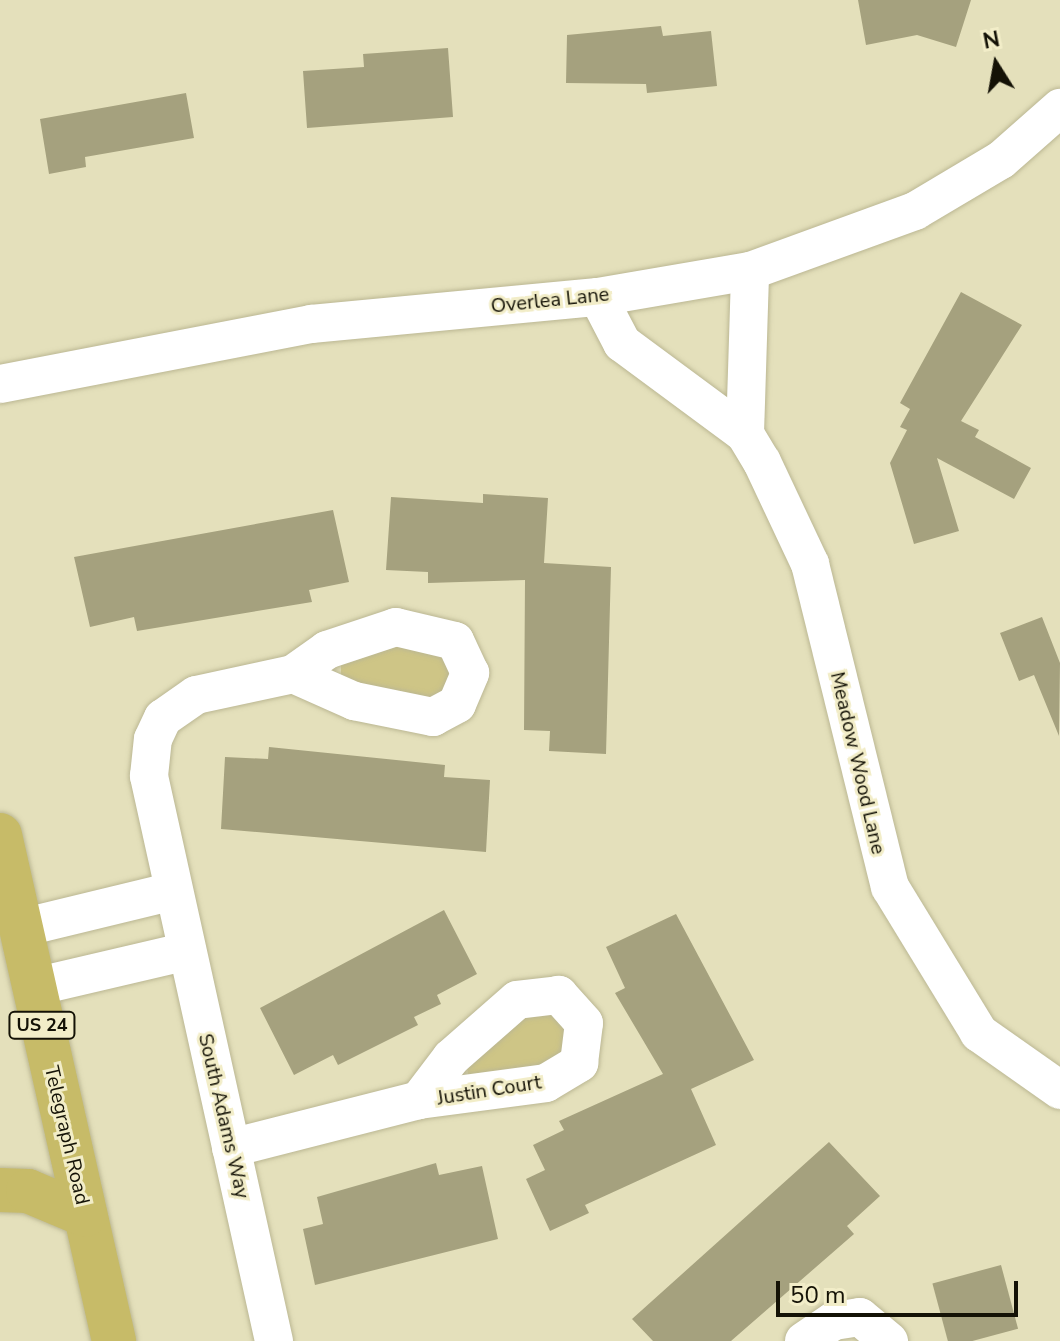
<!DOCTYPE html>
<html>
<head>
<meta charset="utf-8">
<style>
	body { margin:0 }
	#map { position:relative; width:1060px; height:1341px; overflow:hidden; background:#e4e0bb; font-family:"Nunito Sans",sans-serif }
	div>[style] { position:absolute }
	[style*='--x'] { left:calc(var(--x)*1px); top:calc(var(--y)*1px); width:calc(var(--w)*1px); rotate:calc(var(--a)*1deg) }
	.green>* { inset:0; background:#cec586 }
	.building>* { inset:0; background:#a5a17e; transform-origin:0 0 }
	.roads { filter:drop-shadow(0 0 2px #bbb793) drop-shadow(0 0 2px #bbb793) }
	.minor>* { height:38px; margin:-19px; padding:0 19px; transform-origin:19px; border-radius:19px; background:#fff }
	.trunk>* { height:44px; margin:-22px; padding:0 22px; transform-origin:22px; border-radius:22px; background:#c7bb68 }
	span { translate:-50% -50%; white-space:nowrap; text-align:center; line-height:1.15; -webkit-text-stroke:6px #f2edc8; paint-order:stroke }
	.shield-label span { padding:2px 6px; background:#f2edc8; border:2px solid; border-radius:6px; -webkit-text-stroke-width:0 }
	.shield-label { font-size:18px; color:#141206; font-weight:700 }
	.street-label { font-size:20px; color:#141206 }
	.north { position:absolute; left:956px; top:24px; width:80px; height:80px; -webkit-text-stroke:6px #f2edc8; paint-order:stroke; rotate:349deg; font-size:22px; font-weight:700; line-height:32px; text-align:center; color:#141206 }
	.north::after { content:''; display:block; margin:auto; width:28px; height:36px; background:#141206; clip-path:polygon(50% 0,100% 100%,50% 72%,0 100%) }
	.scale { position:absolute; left:776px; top:1281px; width:242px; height:36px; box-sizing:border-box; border:4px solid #141206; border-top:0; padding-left:10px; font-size:24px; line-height:28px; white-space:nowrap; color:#141206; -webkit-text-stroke:6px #f2edc8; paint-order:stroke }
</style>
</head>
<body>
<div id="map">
	<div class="green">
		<div style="clip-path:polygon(382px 642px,424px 644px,451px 663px,449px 687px,424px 702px,341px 678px,341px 661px)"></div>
		<div style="clip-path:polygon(552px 1009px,570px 1036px,558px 1061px,477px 1079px,468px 1075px,467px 1065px,525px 1013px)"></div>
	</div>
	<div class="building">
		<div style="clip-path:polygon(858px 0,971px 0,956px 47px,917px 35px,866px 45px)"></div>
		<div style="clip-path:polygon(661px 26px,663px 36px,711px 31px,717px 86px,647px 93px,646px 84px,566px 83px,567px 35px)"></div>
		<div style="clip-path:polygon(448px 48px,453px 117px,307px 128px,303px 71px,364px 67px,363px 54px)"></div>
		<div style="clip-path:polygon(186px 93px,194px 138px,85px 157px,86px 167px,49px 174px,40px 119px)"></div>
		<div style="clip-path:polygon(961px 292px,1022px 325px,961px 421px,979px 430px,975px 437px,1031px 468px,1014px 499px,937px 458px,959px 531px,914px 544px,890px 463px,907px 430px,900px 427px,910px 409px,900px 403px)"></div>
		<div style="clip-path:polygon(483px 494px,548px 498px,544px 563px,611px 567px,606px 754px,549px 751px,550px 731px,524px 730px,525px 580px,428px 583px,428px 572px,386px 570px,391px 497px,483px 503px)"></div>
		<div style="clip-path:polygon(333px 510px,349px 582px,309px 590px,312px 602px,137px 631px,134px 617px,90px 627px,74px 557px)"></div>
		<div style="clip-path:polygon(1042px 617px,1060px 663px,1059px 736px,1034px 675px,1019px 681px,1000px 633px)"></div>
		<div style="clip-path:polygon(269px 747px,445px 765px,444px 777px,490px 780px,486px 852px,221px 829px,225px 757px,268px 759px)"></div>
		<div style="clip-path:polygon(444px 910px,477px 974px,437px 995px,441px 1004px,414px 1017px,418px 1025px,338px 1065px,333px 1055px,294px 1075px,260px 1008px)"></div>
		<div style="clip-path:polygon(676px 914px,754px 1060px,691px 1089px,716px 1145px,585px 1205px,589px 1213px,550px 1231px,526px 1179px,545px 1170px,533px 1145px,564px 1130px,559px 1121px,663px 1074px,615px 993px,625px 988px,606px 947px)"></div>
		<div style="clip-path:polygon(829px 1142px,880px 1196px,847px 1226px,854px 1234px,731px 1341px,653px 1341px,632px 1319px)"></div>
		<div style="clip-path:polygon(436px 1163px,439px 1175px,482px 1166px,498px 1239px,315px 1285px,303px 1229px,323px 1224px,317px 1197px)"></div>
		<div style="left:1001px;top:1265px;width:66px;height:71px;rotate:75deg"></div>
	</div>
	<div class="roads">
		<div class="minor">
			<div style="--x:598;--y:297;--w:52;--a:62.4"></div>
			<div style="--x:622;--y:343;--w:153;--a:36.5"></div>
			<div style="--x:745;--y:434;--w:33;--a:59"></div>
			<div style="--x:762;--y:462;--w:113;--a:64.8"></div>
			<div style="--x:810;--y:564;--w:333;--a:76.1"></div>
			<div style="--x:890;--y:887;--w:171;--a:58.6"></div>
			<div style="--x:979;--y:1033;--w:99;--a:35.1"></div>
			<div style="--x:0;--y:384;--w:317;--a:-10.9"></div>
			<div style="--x:311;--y:324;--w:288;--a:-5.4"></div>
			<div style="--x:598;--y:297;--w:154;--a:-9.7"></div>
			<div style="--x:750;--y:271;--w:176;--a:-20"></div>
			<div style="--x:915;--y:211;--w:100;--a:-30.7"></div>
			<div style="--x:1001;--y:160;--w:79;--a:-41.4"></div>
			<div style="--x:745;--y:434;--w:163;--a:-88.2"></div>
			<div style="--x:21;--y:928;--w:157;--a:-13.6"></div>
			<div style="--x:34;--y:987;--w:157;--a:-13.2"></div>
			<div style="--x:231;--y:1148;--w:194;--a:-14.3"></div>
			<div style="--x:419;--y:1100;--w:128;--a:-7.6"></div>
			<div style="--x:546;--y:1083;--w:39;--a:-31"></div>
			<div style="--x:579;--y:1063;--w:40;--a:-82.9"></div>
			<div style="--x:584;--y:1023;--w:38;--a:-132"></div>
			<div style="--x:559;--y:995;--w:42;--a:173.2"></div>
			<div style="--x:517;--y:1000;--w:88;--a:138.7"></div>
			<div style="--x:451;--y:1058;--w:53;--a:127.3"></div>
			<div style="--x:274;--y:1341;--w:579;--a:-102.48"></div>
			<div style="--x:149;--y:776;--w:37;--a:-84"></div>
			<div style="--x:153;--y:739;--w:23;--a:-65"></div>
			<div style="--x:163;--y:718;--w:40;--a:-34.9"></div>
			<div style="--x:196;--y:695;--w:99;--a:-12.2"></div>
			<div style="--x:293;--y:674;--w:67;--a:23.9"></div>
			<div style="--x:354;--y:701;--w:81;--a:11.4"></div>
			<div style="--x:433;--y:717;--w:27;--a:-28"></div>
			<div style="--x:457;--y:704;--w:34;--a:-67"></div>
			<div style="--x:470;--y:673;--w:35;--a:-115"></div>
			<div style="--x:455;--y:641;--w:61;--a:-166.7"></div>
			<div style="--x:396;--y:627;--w:73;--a:161.6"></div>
			<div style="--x:327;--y:650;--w:42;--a:144.8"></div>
			<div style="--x:804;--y:1341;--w:36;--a:-34"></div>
			<div style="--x:834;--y:1321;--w:26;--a:-9"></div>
			<div style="--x:860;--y:1317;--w:38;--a:40"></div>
		</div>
		<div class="trunk">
			<div style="--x:0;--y:835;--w:519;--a:77.3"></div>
			<div style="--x:0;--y:1190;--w:28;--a:2"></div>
			<div style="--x:28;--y:1191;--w:62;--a:22.8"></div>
		</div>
	</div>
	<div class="shield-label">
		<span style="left:42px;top:1025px">US 24</span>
	</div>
	<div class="street-label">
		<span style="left:550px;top:300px;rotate:-6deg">Overlea Lane</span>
		<span style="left:858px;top:763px;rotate:77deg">Meadow Wood Lane</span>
		<span style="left:489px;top:1090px;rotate:-9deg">Justin Court</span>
		<span style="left:224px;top:1116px;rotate:77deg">South Adams Way</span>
		<span style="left:67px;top:1135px;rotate:77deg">Telegraph Road</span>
	</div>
	<div class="north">N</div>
	<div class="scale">50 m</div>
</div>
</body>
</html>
